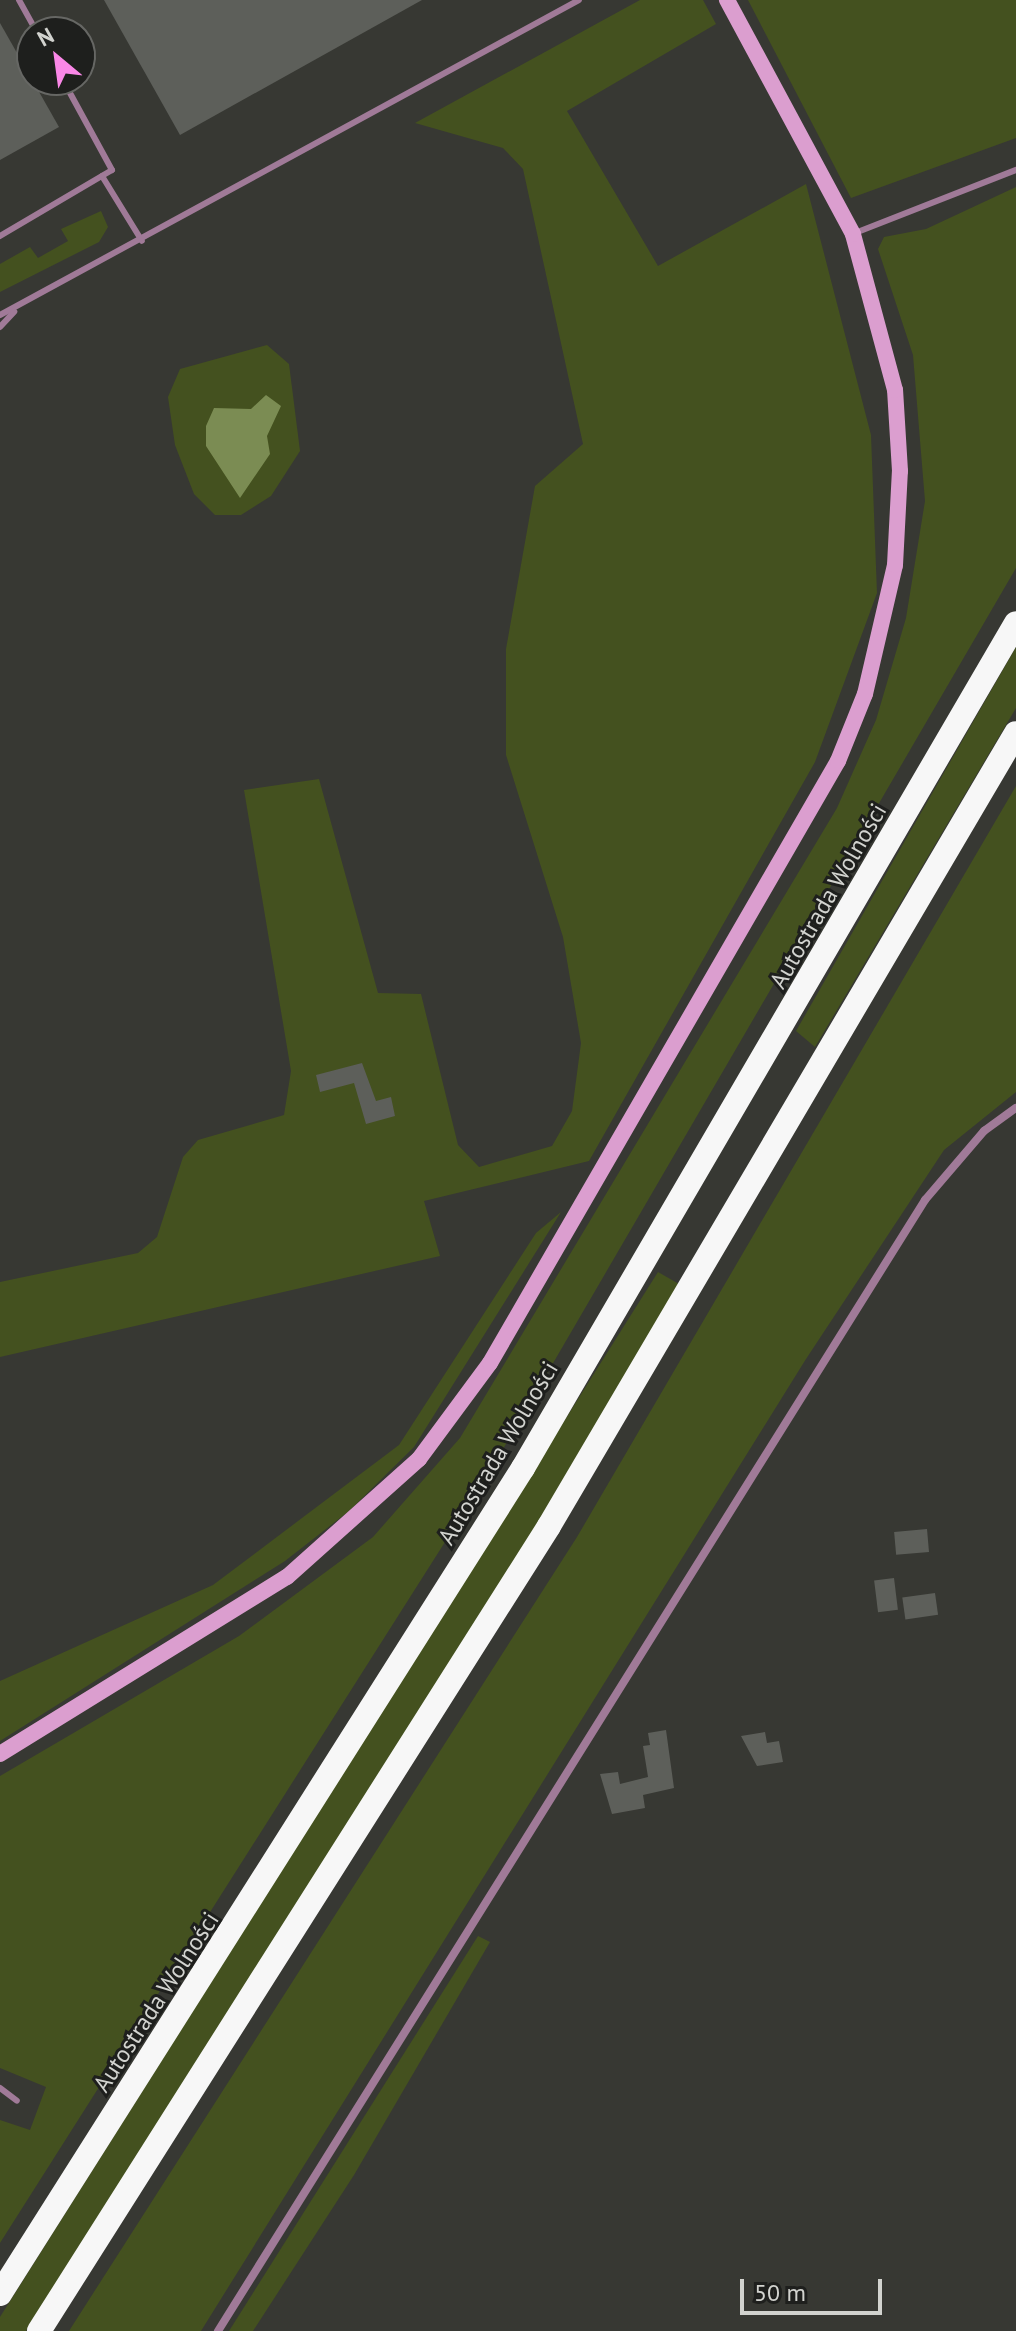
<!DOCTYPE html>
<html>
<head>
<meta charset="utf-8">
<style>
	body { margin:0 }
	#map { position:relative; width:1016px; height:2331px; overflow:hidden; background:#373833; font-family:"PT Sans",sans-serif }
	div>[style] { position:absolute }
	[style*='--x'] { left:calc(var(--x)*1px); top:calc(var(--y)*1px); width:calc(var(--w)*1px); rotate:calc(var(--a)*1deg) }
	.green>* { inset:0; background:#44511f }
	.water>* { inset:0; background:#7b8c53 }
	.building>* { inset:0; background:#5d5f5a; transform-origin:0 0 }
	.lane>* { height:6px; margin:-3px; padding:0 3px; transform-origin:3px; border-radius:3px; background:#a07a98 }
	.street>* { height:8px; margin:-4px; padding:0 4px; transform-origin:4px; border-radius:4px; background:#a07a98 }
	.secondary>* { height:16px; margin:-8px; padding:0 8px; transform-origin:8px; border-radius:8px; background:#db9ecf }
	.highway>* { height:24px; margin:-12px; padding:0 12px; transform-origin:12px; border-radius:12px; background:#f7f7f7 }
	span { translate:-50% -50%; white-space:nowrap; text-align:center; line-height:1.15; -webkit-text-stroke:6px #1e1f1d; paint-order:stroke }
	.street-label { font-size:24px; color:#d2d3cf }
	.north { position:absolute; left:16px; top:16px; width:80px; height:80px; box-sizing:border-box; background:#1e1f1d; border:2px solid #666764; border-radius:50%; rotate:331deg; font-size:22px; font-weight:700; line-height:32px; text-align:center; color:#d2d3cf }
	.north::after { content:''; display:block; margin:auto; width:28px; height:36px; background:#fa87e7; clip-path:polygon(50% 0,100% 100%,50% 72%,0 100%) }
	.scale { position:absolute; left:740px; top:2279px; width:142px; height:36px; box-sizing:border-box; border:4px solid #d2d3cf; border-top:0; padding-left:10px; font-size:24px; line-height:28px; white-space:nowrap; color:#d2d3cf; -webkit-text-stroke:6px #1e1f1d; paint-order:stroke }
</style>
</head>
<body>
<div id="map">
	<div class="green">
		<div style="clip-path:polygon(640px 0,703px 0,716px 24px,567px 111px,658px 266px,806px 184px,871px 435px,877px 593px,815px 762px,589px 1161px,424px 1201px,440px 1256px,0 1357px,0 1282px,138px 1253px,157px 1237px,183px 1157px,198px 1140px,284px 1115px,291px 1071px,244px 790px,319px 779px,378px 993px,421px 994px,458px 1145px,479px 1167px,552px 1146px,572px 1111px,581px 1043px,563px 937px,506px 755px,506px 649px,535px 486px,583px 444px,523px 169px,503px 148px,415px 123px)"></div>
		<div style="clip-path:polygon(748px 0,1016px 0,1016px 138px,851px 198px)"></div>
		<div style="clip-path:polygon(1016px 187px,1016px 568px,492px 1468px,0 2243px,0 2120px,30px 2130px,46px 2087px,0 2068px,0 1776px,239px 1636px,373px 1537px,460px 1438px,837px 808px,876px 720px,906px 618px,925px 501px,913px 355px,878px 249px,884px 237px,926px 229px)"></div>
		<div style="clip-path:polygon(101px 211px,108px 227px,99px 242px,0 292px,0 264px,30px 247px,38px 258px,68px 241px,61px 229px)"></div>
		<div style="clip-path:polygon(267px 345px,289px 364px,300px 451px,271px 496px,241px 515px,215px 515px,194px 494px,175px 445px,168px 397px,180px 369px)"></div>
		<div style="clip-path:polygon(1016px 647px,1016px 708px,815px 1047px,796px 1031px)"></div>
		<div style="clip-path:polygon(1016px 786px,1016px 1092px,944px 1150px,806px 1359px,201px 2331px,69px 2331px,577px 1537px)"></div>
		<div style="clip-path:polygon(561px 1212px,414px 1447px,349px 1511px,285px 1561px,0 1741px,0 1681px,213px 1585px,399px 1445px,536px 1233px)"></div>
		<div style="clip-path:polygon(658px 1272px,679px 1284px,495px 1595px,26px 2331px,0 2331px,0 2317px)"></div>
		<div style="clip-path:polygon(478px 1936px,490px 1942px,354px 2175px,253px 2331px,229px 2331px)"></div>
	</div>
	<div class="water">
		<div style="clip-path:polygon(266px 395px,281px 406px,267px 436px,270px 454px,240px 498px,206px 446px,206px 426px,214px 408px,251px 409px)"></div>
	</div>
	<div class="building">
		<div style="clip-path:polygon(104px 0,422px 0,180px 135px)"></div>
		<div style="clip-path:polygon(0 23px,59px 127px,0 160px)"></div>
		<div style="clip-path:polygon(362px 1063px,376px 1101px,391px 1097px,395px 1116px,366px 1124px,354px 1083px,320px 1092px,316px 1075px)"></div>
		<div style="left:927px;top:1529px;width:23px;height:33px;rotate:85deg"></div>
		<div style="left:894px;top:1578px;width:32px;height:20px;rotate:83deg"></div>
		<div style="left:935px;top:1593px;width:22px;height:33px;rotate:82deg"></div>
		<div style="clip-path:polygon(666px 1730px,674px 1788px,643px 1795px,645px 1808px,612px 1814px,600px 1774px,618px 1772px,620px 1784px,648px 1777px,643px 1746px,650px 1745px,648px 1733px)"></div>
		<div style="clip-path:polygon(765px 1732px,767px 1743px,779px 1741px,783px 1762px,757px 1766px,741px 1736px)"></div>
	</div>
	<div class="lane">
		<div style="--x:19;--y:0;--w:37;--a:61"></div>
		<div style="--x:102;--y:176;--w:76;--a:58.4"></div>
		<div style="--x:855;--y:233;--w:173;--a:-21.4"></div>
		<div style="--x:0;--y:236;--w:130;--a:-30.5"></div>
		<div style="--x:112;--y:170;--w:102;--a:-118.6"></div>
		<div style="--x:0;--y:315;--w:659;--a:-28.55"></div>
		<div style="--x:0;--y:327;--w:21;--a:-47"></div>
		<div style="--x:0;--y:2088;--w:21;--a:37"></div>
	</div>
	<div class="street">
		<div style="--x:218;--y:2331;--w:1334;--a:-57.99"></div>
		<div style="--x:925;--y:1200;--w:91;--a:-49.5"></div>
		<div style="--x:984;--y:1131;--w:39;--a:-36"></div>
	</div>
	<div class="secondary">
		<div style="--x:0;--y:1754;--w:337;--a:-31.7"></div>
		<div style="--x:287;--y:1577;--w:177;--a:-41.8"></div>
		<div style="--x:419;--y:1459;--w:119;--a:-53.5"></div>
		<div style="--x:490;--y:1363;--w:695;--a:-59.97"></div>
		<div style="--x:838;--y:761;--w:72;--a:-68.1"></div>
		<div style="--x:865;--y:694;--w:132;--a:-76.9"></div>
		<div style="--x:895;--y:565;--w:94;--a:-87"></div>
		<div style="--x:900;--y:471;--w:81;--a:-93.5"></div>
		<div style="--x:895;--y:390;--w:162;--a:-105.1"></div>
		<div style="--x:853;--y:234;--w:266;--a:-118.3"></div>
	</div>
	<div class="highway">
		<div style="--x:0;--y:2294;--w:978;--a:-57.66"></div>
		<div style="--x:523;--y:1468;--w:978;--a:-59.74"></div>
		<div style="--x:39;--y:2331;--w:953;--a:-57.64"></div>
		<div style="--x:549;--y:1526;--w:920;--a:-59.51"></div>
	</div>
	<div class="street-label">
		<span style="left:828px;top:896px;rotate:-60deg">Autostrada Wolności</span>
		<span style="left:498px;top:1453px;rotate:-59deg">Autostrada Wolności</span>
		<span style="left:156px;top:2002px;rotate:-57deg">Autostrada Wolności</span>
	</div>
	<div class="north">N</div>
	<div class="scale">50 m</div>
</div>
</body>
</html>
